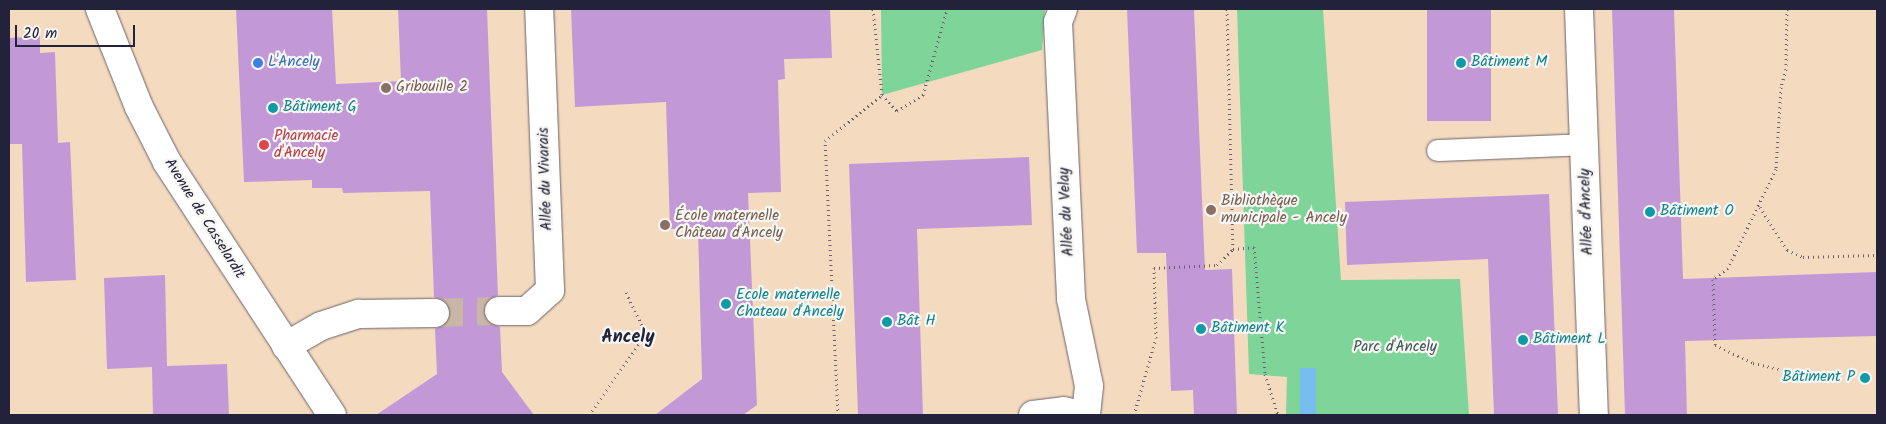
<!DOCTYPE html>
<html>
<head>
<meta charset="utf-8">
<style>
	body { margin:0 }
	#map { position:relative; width:1886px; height:424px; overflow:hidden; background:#f4dbc0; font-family:Kalam,sans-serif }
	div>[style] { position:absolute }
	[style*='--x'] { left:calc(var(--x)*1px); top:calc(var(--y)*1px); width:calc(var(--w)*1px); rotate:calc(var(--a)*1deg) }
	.green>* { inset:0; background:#7fd599 }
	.water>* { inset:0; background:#78bdef; transform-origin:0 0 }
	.building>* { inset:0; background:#c299d6; transform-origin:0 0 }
	.minor-tunnel>* { height:28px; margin-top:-14px; transform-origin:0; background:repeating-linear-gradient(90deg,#cab6a5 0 28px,transparent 0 42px) }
	.path>* { height:3px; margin-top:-1.5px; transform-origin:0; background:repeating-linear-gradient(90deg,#6c636a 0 1px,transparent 0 5px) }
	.roads { filter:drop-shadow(0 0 1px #6c636a) drop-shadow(0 0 1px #6c636a) }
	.service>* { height:21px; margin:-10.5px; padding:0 10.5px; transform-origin:10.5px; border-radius:10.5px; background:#fff }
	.minor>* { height:28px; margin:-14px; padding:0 14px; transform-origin:14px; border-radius:14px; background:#fff }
	.tertiary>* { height:28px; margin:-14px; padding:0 14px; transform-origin:14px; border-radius:14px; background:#fff }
	.dots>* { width:14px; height:14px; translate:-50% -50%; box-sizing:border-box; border:2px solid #f6f6f2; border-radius:50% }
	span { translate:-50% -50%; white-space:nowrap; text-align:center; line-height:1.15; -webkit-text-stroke:4.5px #f6f6f2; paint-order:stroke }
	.shop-label { font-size:15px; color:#366cbe }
	.left { translate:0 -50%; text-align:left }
	.culture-label { font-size:15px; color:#0d838f }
	.right { translate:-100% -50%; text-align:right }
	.education-label { font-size:15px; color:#785e54 }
	.health-label { font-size:15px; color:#be3a42 }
	.street-label { font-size:15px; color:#22223b }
	.park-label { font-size:15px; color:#3e5857 }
	.quarter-label { font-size:18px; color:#22223b; font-weight:700 }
	.frame { position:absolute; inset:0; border:10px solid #22223b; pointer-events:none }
	.scale { position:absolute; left:15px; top:25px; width:120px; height:22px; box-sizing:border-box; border:2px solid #22223b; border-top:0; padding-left:6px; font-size:15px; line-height:18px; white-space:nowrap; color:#22223b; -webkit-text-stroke:4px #f6f6f2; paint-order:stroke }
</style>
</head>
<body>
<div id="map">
	<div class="green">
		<div style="clip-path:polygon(881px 9px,1045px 9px,1042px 50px,882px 95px)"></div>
		<div style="clip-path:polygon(1237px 9px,1323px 9px,1341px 280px,1460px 279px,1469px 415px,1286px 415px,1287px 377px,1249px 374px)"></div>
	</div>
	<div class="water">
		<div style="left:1300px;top:368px;width:16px;height:47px"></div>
	</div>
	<div class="building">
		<div style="clip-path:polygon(236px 9px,332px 9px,336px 84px,401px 81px,398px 9px,487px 9px,498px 295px,486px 303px,483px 311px,491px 324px,500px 327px,502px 372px,534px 415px,376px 415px,437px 374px,435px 329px,448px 321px,451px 312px,443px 300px,434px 297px,430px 191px,343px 193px,342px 188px,312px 188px,312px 180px,244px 182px)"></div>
		<div style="clip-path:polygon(571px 9px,830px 9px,832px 58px,784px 59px,785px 79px,778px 80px,781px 192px,748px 193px,757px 405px,743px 415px,655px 415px,702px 379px,698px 228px,670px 229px,666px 102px,575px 107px)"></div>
		<div style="clip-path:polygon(1127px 9px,1194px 9px,1205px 270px,1232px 269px,1237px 415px,1194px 415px,1193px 390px,1171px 391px,1166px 253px,1137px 253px)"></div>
		<div style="left:1427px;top:9px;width:64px;height:112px"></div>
		<div style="clip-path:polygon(1612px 9px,1674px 9px,1683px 279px,1877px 272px,1877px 336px,1685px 341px,1687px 415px,1625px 415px)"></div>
		<div style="clip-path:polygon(40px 36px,40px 53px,55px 52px,58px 143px,70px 142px,76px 280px,26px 282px,22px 144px,9px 144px,9px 38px)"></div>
		<div style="clip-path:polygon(1029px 157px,1032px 225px,917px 229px,923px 415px,858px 415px,849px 164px)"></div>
		<div style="clip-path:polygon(1549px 194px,1558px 415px,1494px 415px,1488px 259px,1347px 265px,1345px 202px)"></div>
		<div style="clip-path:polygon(165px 275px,167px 366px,227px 364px,229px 415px,153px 415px,152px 367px,107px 369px,104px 278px)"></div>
	</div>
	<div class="minor-tunnel">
		<div style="--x:435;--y:313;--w:64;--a:-1.8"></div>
	</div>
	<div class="path">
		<div style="--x:873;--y:9;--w:86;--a:84"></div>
		<div style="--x:882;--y:95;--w:22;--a:47"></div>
		<div style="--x:897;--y:111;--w:31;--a:-32"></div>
		<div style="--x:923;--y:95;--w:89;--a:-74.4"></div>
		<div style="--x:1227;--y:9;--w:240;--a:88.6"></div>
		<div style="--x:1233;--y:249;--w:21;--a:-5"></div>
		<div style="--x:1254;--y:247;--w:127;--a:85"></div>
		<div style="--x:1265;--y:374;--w:43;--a:72.4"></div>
		<div style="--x:1787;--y:9;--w:60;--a:91"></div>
		<div style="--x:1786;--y:69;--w:19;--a:106"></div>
		<div style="--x:1781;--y:87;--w:82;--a:93.5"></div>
		<div style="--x:1776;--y:169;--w:110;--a:115.9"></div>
		<div style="--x:1728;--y:268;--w:19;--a:144"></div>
		<div style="--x:1713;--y:279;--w:66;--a:88.3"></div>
		<div style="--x:1715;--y:345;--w:42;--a:25.3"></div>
		<div style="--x:1753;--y:363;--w:53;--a:13"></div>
		<div style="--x:1760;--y:207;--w:51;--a:57.9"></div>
		<div style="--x:1787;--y:250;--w:17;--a:24"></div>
		<div style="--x:1803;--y:257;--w:74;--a:-1.5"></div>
		<div style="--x:589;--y:415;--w:99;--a:-54.9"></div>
		<div style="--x:646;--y:334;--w:49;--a:-115.5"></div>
		<div style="--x:838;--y:415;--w:274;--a:-92.7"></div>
		<div style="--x:825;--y:141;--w:73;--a:-38.9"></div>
		<div style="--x:1134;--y:415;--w:80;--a:-74.1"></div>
		<div style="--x:1156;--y:338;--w:70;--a:-91.6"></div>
		<div style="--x:1154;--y:268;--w:63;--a:-2.7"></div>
		<div style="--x:1217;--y:265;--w:23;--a:-45"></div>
	</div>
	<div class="roads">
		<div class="service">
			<div style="--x:1437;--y:150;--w:147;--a:-2.3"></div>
		</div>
		<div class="minor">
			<div style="--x:1063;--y:9;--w:14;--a:111"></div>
			<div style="--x:1058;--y:22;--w:277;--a:87.3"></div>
			<div style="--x:1071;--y:299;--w:89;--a:78.3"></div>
			<div style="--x:1089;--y:386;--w:29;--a:96"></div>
			<div style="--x:1579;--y:9;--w:406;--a:87.9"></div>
			<div style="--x:499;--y:311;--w:28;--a:0"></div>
			<div style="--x:527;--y:311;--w:31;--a:-42"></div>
			<div style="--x:550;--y:290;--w:281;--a:-92.2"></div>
			<div style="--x:286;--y:346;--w:40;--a:-29.7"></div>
			<div style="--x:321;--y:326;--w:40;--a:-18"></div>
			<div style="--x:359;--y:314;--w:76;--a:-0.8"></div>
			<div style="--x:1033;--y:415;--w:31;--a:-7"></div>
			<div style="--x:1064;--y:411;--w:16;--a:15"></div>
		</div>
		<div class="tertiary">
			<div style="--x:100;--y:9;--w:105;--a:68.3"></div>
			<div style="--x:139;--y:107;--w:62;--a:63"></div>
			<div style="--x:167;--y:162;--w:302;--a:56.9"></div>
		</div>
	</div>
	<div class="dots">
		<div style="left:258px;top:63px;background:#3f7fe0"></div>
		<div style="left:1461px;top:63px;background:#0f9aa8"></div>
		<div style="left:386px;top:88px;background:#8d6e63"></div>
		<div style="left:273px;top:108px;background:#0f9aa8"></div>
		<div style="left:264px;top:145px;background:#e0444e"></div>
		<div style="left:1211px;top:210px;background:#8d6e63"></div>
		<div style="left:1650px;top:212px;background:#0f9aa8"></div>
		<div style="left:665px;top:225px;background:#8d6e63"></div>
		<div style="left:726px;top:304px;background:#0f9aa8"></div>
		<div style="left:887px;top:322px;background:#0f9aa8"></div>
		<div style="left:1201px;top:329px;background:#0f9aa8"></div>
		<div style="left:1523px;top:340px;background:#0f9aa8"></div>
		<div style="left:1865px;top:378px;background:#0f9aa8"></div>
	</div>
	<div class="shop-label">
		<span class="left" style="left:268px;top:63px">L'Ancely</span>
	</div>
	<div class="culture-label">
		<span class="left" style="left:1471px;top:63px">Bâtiment M</span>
		<span class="left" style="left:283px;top:108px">Bâtiment G</span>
		<span class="left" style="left:1660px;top:212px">Bâtiment O</span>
		<span class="left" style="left:736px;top:304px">Ecole maternelle<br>Chateau d'Ancely</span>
		<span class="left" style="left:897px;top:322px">Bât H</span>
		<span class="left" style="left:1211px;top:329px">Bâtiment K</span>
		<span class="left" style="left:1533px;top:340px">Bâtiment L</span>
		<span class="right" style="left:1855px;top:378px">Bâtiment P</span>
	</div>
	<div class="education-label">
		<span class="left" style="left:396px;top:88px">Gribouille 2</span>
		<span class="left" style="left:1221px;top:210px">Bibliothèque<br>municipale - Ancely</span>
		<span class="left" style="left:675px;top:225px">École maternelle<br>Château d'Ancely</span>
	</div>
	<div class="health-label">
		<span class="left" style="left:274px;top:145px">Pharmacie<br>d'Ancely</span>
	</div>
	<div class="street-label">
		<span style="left:546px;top:179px;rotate:-92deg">Allée du Vivarais</span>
		<span style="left:1067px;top:212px;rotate:-93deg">Allée du Velay</span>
		<span style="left:1587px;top:212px;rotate:-92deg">Allée d'Ancely</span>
		<span style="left:204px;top:219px;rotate:58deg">Avenue de Casselardit</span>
	</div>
	<div class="park-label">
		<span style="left:1395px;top:348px">Parc d'Ancely</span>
	</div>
	<div class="quarter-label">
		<span style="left:628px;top:338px">Ancely</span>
	</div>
	<div class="frame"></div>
	<div class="scale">20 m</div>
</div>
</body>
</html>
